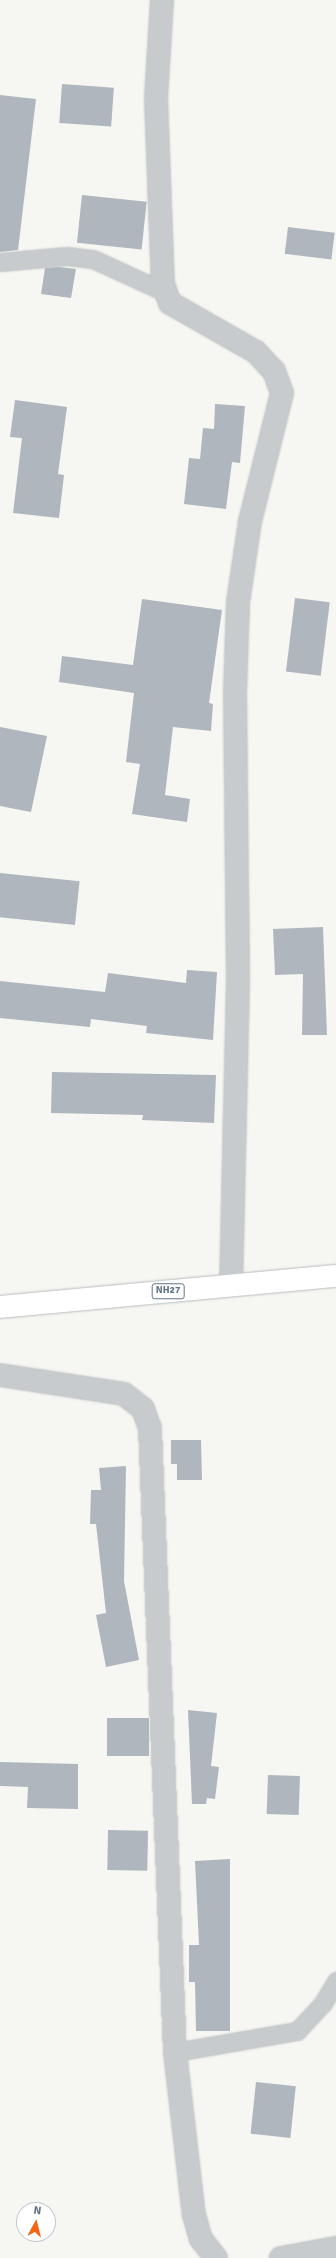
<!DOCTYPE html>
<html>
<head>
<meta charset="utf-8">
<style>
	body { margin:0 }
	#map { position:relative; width:336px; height:2258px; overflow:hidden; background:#f6f7f2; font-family:Signika,sans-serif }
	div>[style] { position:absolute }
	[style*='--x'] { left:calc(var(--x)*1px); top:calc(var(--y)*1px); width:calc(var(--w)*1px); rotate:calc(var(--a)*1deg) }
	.building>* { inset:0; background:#afb6bd; transform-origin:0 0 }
	.roads { filter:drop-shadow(0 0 1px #b9bcbf) drop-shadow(0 0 1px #b9bcbf) }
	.lane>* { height:17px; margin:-8.5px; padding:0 8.5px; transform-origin:8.5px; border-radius:8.5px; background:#c8cbce }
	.street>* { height:22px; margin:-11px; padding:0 11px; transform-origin:11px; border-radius:11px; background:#c8cbce }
	.highway>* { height:22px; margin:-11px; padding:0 11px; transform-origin:11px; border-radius:11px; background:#fff }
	span { translate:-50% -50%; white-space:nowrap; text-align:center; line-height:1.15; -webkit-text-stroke:4px #fff; paint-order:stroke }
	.shield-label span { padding:1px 3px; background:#fff; border:1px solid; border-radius:3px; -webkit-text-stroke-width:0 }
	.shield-label { font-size:10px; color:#627287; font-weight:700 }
	.north { position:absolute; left:16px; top:2202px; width:40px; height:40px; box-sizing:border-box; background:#fff; border:1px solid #c0c7cf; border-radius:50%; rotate:7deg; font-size:11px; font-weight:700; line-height:16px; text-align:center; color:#627287 }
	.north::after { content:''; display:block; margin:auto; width:14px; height:18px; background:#f66513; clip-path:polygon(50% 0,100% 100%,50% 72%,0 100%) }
</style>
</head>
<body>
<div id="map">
	<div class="building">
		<div style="left:62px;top:84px;width:52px;height:39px;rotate:4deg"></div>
		<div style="clip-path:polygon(0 95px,36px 99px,18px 250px,0 252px)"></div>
		<div style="left:82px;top:195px;width:65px;height:48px;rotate:6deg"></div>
		<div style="left:288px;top:227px;width:47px;height:27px;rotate:7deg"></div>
		<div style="clip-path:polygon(59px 267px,76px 269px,71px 298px,41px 294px,45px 268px)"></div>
		<div style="clip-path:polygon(15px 400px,67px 407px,58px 474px,64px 475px,59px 518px,13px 513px,22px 438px,10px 437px)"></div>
		<div style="clip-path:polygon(215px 404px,245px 406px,240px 463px,232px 462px,226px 509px,184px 504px,189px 458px,200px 459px,203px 428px,214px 429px)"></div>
		<div style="left:295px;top:598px;width:35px;height:74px;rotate:7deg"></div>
		<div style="clip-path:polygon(142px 599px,222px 610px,209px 703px,213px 704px,211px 731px,173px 727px,165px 795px,190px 799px,187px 822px,132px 814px,140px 764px,126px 762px,134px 693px,59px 682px,62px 656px,133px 665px)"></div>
		<div style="clip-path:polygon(0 727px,47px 736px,31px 812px,0 806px)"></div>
		<div style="left:0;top:873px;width:80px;height:44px;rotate:6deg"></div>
		<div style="clip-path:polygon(323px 927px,327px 1035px,302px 1035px,303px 974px,275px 975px,273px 929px)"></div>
		<div style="clip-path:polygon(187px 970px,217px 972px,213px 1040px,146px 1033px,147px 1026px,91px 1019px,90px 1027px,0 1018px,0 981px,105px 992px,108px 973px,186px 983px)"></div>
		<div style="clip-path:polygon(52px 1072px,216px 1075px,214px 1123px,142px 1120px,143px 1115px,51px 1113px)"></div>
		<div style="clip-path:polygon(171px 1440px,201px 1440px,202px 1480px,177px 1480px,177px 1464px,171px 1464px)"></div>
		<div style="clip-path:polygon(126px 1466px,124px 1581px,139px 1660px,106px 1667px,96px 1615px,106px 1613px,96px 1524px,90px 1524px,91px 1490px,101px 1490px,99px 1468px)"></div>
		<div style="clip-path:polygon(188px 1710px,217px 1713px,211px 1766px,219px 1767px,215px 1799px,207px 1798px,206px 1804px,192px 1804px)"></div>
		<div style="left:149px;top:1718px;width:38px;height:42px;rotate:90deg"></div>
		<div style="clip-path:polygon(0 1762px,78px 1764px,78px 1809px,27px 1808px,28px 1787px,0 1786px)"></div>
		<div style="left:268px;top:1775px;width:32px;height:39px;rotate:2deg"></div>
		<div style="left:108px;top:1830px;width:40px;height:40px;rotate:1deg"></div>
		<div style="clip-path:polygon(230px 1859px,230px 2031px,196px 2031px,195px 1982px,189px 1982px,189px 1945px,199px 1945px,195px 1861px)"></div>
		<div style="left:256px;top:2082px;width:40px;height:52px;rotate:6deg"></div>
	</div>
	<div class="roads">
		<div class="lane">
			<div style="--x:0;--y:262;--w:67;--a:-5.1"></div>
			<div style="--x:67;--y:256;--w:26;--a:7"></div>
			<div style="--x:93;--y:259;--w:81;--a:24.7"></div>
			<div style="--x:175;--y:2052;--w:124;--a:-9.8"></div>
			<div style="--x:297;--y:2031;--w:38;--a:-47"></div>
			<div style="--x:323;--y:2003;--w:26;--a:-59"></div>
		</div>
		<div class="street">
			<div style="--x:162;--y:0;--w:97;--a:93.5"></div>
			<div style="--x:156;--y:97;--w:187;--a:87.9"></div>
			<div style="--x:163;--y:284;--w:20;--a:70"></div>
			<div style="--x:170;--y:303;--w:99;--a:29.7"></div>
			<div style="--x:256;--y:352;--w:26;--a:47"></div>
			<div style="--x:274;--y:371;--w:23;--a:70"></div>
			<div style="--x:282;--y:393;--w:132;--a:104"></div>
			<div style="--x:250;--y:521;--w:82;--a:98.4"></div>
			<div style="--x:238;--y:602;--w:91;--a:91.9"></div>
			<div style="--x:235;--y:693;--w:287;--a:89.4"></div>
			<div style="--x:238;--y:980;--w:305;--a:91.3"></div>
			<div style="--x:0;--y:1375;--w:125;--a:8.7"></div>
			<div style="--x:124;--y:1394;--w:24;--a:38"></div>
			<div style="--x:143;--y:1409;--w:20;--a:70"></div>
			<div style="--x:150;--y:1428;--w:625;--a:87.71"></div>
			<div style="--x:175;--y:2052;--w:164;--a:83.4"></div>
			<div style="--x:194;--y:2215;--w:25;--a:74"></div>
			<div style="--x:201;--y:2239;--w:24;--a:52"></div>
			<div style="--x:281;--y:2258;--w:56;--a:-10.3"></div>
		</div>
		<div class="highway">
			<div style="--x:0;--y:1307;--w:337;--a:-5.3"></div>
		</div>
	</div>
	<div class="shield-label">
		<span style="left:168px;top:1291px">NH27</span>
	</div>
	<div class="north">N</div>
</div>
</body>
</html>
